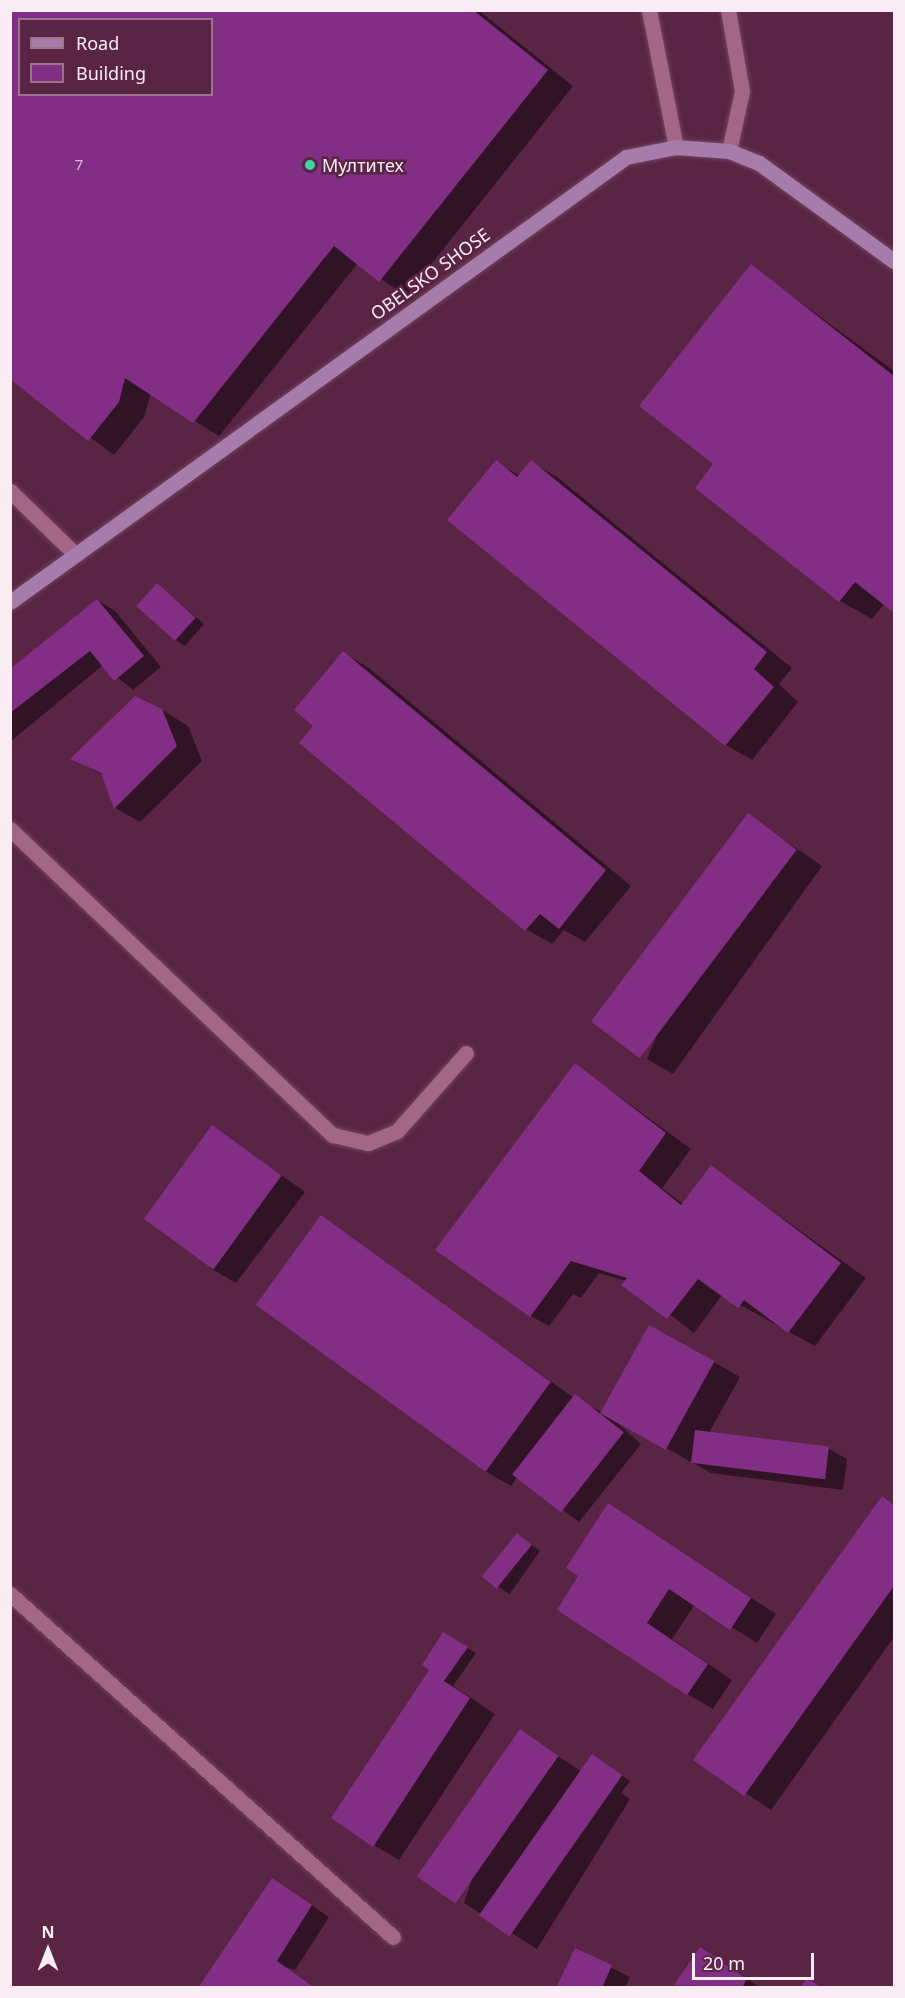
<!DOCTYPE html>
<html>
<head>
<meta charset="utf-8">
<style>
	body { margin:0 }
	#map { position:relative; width:905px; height:1998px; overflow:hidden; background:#5a2444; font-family:"Noto Sans",sans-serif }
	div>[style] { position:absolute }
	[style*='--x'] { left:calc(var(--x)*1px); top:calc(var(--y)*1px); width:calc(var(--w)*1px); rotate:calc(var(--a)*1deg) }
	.shadow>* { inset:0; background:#0007; transform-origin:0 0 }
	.building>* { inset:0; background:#822e85; transform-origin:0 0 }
	.roads { filter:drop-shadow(0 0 2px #6e445e) drop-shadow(0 0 2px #6e445e) }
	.lane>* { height:15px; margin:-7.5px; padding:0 7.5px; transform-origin:7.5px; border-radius:7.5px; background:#a36687 }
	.street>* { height:15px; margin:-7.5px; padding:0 7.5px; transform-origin:7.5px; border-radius:7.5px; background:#a36687 }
	.secondary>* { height:15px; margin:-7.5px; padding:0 7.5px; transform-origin:7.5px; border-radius:7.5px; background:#a87caa }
	.dots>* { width:16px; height:16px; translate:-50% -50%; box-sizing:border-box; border:3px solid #5a2444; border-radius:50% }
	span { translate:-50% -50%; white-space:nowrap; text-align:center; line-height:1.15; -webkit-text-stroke:5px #5a2444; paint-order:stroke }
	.number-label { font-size:15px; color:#dcbcd8 }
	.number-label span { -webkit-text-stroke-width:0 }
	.poi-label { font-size:18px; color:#faecf3 }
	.left { translate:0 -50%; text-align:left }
	.street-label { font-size:18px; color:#faecf3 }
	.frame { position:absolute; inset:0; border:12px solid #faecf3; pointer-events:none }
	.legend { position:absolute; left:18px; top:18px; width:195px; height:78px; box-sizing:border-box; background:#5a2444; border:2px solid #9a748a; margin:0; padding:8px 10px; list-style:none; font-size:18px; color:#faecf3 }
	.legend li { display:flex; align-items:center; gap:12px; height:30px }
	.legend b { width:30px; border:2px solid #9a748a }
	.north { position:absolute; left:18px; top:1920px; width:60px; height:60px; -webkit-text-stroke:4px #5a2444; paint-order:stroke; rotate:0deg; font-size:16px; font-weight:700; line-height:24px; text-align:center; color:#faecf3 }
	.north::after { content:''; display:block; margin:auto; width:21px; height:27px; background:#faecf3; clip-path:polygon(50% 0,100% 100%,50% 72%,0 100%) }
	.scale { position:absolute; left:692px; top:1953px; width:122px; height:27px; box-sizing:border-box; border:3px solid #faecf3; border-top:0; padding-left:8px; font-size:18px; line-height:21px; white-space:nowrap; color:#faecf3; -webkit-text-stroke:4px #5a2444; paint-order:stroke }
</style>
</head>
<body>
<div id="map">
	<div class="shadow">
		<div style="clip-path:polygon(evenodd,10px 10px,478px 10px,573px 86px,406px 296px,358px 263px,219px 436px,151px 393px,144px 417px,114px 455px,10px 377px,10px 10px,20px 20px,212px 20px,212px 94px,20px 94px,20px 20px)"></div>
		<div style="clip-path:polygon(751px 266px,894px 371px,894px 612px,884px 604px,872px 619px,840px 601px,716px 464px)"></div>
		<div style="clip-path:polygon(496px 462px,520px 476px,531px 462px,557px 477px,792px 668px,779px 684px,798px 702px,752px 760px,726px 745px,449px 520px)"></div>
		<div style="clip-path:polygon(158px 585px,204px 624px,185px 646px,176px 640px)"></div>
		<div style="clip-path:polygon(97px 600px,115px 611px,161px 667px,133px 690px,103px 665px,10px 742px,10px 671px)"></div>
		<div style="clip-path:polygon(343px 653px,369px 668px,631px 886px,585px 942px,564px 930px,552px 944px,526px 929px,315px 726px)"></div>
		<div style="clip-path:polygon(162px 710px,188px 726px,202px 761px,140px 822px,115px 808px,104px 776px,73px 759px)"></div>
		<div style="clip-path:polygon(748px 815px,822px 866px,673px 1074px,647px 1059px)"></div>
		<div style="clip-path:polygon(576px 1065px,691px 1149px,662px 1188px,683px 1204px,711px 1167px,866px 1278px,815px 1346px,722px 1295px,694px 1333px,626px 1281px,599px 1273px,581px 1298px,573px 1294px,549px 1326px,531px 1316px)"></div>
		<div style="clip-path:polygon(213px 1127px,305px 1192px,236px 1283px,210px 1268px)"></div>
		<div style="clip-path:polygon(321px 1217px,574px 1398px,602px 1412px,714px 1362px,740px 1377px,709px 1433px,829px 1449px,847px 1459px,843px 1490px,711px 1473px,612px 1418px,641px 1444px,579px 1522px,518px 1476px,511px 1486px,485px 1471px,257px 1303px)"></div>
		<div style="clip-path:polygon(882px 1498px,894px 1505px,894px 1637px,771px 1810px,695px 1759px)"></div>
		<div style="clip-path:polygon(609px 1505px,776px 1614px,757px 1643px,695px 1604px,672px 1639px,732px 1680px,713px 1709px,687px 1694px,580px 1576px)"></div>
		<div style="left:517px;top:1535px;width:28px;height:53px;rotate:35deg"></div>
		<div style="clip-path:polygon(453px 1639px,476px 1653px,453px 1686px,495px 1714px,399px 1860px,374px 1845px)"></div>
		<div style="clip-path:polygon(520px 1731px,582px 1772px,601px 1761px,630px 1781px,621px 1793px,630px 1799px,537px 1949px,464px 1903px)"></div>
		<div style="clip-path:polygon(290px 1891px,329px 1917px,295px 1970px,285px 1967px,315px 1988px,200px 1988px)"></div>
		<div style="clip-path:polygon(576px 1950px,630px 1977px,625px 1988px,558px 1988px)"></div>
		<div style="clip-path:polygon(718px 1959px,761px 1988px,676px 1985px)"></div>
	</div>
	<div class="building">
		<div style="clip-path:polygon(evenodd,10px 10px,473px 10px,548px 70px,379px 282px,334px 246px,193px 423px,125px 378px,119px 402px,88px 441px,10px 379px,10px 10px,20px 20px,212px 20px,212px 94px,20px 94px,20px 20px)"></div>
		<div style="clip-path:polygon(751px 264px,894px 376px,894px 613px,855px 582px,839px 602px,695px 488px,713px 464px,639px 406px)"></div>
		<div style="clip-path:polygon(496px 460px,517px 477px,531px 460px,767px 652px,754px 669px,774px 687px,725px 746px,447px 520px)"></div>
		<div style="left:157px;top:583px;width:52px;height:31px;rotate:42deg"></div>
		<div style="clip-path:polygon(97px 599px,144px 656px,114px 681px,90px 651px,10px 713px,10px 669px)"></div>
		<div style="clip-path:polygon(343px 651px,606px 870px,559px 929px,540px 914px,525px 931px,299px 743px,313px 726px,294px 710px)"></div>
		<div style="clip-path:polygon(135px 696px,162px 709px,177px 746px,114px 809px,101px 773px,70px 759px)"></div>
		<div style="left:748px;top:813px;width:61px;height:261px;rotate:37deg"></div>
		<div style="clip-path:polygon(575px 1063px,666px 1133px,639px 1171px,681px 1205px,711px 1165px,841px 1263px,788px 1333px,744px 1300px,738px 1308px,698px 1279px,667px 1319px,621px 1285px,627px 1278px,571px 1261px,530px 1317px,435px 1250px)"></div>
		<div style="left:212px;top:1125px;width:86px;height:116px;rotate:36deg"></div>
		<div style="left:321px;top:1215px;width:284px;height:111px;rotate:36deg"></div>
		<div style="left:649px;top:1325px;width:75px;height:101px;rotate:29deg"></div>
		<div style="left:575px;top:1394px;width:62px;height:102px;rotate:38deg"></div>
		<div style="left:695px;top:1430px;width:135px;height:33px;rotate:7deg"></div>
		<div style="clip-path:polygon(882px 1496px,894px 1505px,894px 1586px,744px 1796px,693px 1760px)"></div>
		<div style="clip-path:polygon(608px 1503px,751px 1598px,730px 1630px,669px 1589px,647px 1623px,708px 1664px,687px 1695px,557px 1610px,578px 1576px,566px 1568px)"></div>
		<div style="left:517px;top:1533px;width:19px;height:56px;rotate:39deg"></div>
		<div style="clip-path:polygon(443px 1632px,468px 1647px,444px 1681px,470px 1698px,373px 1847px,331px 1818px,429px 1670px,422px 1665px)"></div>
		<div style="left:520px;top:1729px;width:47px;height:180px;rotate:35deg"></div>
		<div style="left:592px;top:1754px;width:37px;height:197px;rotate:35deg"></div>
		<div style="clip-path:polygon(272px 1878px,312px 1905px,277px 1961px,315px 1988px,198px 1988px)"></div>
		<div style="clip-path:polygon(700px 1947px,747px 1979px,742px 1988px,674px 1985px)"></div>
		<div style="clip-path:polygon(575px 1948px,612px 1965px,602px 1988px,556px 1988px)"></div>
		<div style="clip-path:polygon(807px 1978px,822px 1988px,800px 1988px)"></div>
	</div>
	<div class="roads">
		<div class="lane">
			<div style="--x:728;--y:10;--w:82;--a:80.2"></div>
			<div style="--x:742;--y:91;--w:61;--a:102.2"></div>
			<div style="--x:10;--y:829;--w:445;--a:43.5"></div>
			<div style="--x:333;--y:1135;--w:36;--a:13"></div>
			<div style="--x:368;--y:1143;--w:31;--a:-22"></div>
			<div style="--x:397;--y:1131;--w:104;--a:-48.5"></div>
			<div style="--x:10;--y:1594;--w:514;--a:41.85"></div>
		</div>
		<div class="street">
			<div style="--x:649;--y:10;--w:140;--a:78.9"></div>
			<div style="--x:10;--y:491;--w:91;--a:44.1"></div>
		</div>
		<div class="secondary">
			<div style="--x:10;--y:602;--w:760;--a:-35.84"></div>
			<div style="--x:626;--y:157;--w:51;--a:-11.3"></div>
			<div style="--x:676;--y:147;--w:53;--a:4.3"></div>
			<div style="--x:729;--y:151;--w:32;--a:22"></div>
			<div style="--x:759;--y:163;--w:167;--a:36"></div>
		</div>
	</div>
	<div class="dots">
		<div style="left:310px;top:165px;background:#3ed4a3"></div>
	</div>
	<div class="number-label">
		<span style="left:79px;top:165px">7</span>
	</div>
	<div class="poi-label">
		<span class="left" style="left:322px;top:165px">Мултитех</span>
	</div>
	<div class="street-label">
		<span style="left:430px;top:274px;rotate:-36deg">OBELSKO SHOSE</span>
	</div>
	<div class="frame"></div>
	<ul class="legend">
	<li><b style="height:8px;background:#a87caa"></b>Road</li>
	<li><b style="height:16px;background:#822e85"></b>Building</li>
	</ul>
	<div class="north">N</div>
	<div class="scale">20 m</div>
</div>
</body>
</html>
